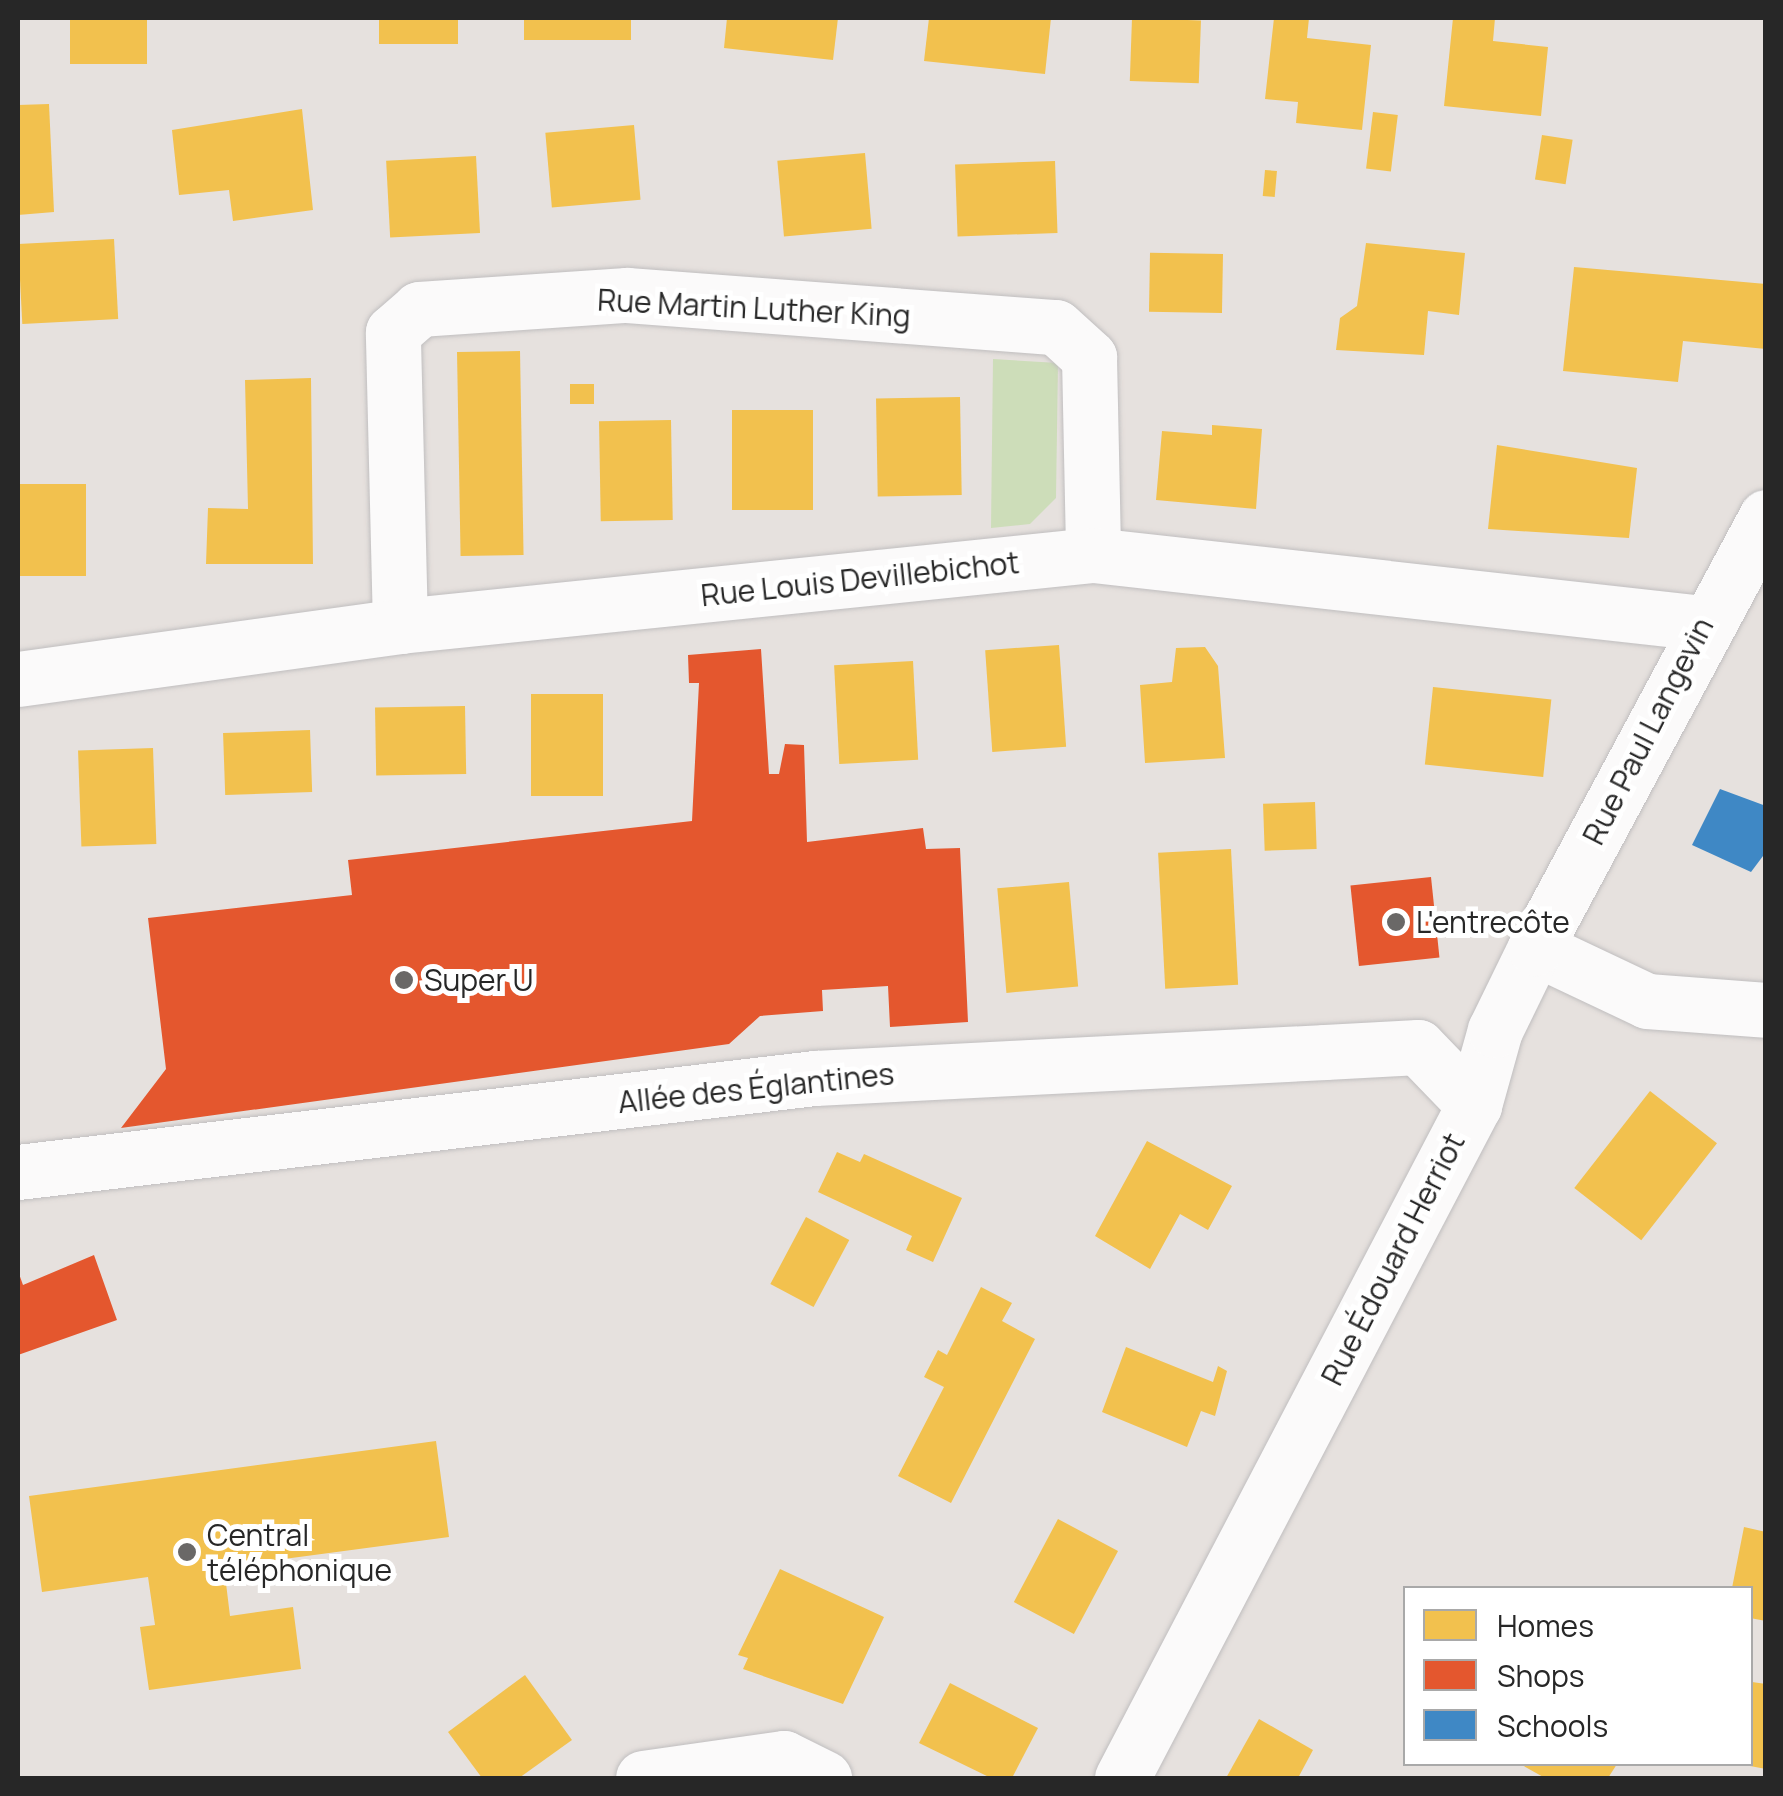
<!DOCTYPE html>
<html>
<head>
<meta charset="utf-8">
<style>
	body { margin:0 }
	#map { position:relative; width:1783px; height:1796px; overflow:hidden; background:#e6e1de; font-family:Manrope,sans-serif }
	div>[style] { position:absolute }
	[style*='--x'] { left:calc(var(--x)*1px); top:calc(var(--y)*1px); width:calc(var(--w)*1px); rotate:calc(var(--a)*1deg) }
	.green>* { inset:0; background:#cdddb9 }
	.homes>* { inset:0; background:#f2c14e; transform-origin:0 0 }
	.shops>* { inset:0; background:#e4572e; transform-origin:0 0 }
	.schools>* { inset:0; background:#3f88c5 }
	.roads { filter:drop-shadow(0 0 2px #c0bebf) drop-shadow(0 0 2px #c0bebf) }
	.street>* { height:55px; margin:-27.5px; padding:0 27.5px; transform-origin:27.5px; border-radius:27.5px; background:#fbfafa }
	.dots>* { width:28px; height:28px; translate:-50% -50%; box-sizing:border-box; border:5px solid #fff; border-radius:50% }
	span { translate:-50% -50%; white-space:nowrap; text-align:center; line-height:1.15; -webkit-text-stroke:10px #fff; paint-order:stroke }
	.street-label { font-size:30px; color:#272727 }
	.poi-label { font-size:30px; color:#272727 }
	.left { translate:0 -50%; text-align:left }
	.frame { position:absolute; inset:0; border:20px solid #272727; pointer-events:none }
	.legend { position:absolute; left:1403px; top:1586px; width:350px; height:180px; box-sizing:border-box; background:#fff; border:2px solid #a9a9a9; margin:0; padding:12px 18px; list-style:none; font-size:30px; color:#272727 }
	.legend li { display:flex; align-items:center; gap:20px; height:50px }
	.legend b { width:50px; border:2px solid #a9a9a9 }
</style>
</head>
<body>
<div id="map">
	<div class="green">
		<div style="clip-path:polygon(993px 359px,1058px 363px,1056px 498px,1030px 524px,991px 528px)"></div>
	</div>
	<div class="homes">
		<div style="left:70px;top:18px;width:77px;height:46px"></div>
		<div style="left:379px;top:18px;width:79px;height:26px"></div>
		<div style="left:524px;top:18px;width:107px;height:22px"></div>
		<div style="clip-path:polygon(727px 18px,838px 18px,833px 60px,724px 48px)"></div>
		<div style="clip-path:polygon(929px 18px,1051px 18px,1045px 74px,924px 61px)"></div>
		<div style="left:1132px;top:18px;width:69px;height:63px;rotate:2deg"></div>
		<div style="clip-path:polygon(1274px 18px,1309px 18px,1307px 38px,1371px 45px,1362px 130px,1296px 123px,1298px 102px,1265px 99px)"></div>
		<div style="clip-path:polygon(1453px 18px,1495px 18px,1493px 41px,1548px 47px,1541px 116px,1444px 106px)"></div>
		<div style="clip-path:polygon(49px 104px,54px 212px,18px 215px,18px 105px)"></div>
		<div style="clip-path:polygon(302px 109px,313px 210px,233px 221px,229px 190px,179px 195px,172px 130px)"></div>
		<div style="left:1373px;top:112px;width:25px;height:57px;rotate:7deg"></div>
		<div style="left:634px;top:125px;width:75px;height:89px;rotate:85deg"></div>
		<div style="left:1542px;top:135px;width:31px;height:45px;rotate:9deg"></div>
		<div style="left:865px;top:153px;width:76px;height:88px;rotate:85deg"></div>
		<div style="left:476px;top:156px;width:77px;height:90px;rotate:87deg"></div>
		<div style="left:1055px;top:161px;width:72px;height:100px;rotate:88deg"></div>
		<div style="left:1265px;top:170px;width:12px;height:26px;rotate:5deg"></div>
		<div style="left:114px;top:239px;width:80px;height:96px;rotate:87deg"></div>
		<div style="clip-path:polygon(1366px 243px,1465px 253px,1459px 315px,1428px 311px,1424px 355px,1336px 350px,1340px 318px,1357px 306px)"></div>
		<div style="left:1223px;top:254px;width:59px;height:73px;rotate:91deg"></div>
		<div style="clip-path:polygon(1574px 267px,1766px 284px,1766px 349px,1683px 341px,1678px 382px,1563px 371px)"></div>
		<div style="left:520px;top:351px;width:204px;height:63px;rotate:89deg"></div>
		<div style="clip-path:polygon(311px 378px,313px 564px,206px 564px,208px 508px,248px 509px,245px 380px)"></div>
		<div style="left:570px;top:384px;width:24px;height:20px"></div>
		<div style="left:960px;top:397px;width:98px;height:84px;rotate:89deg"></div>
		<div style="left:813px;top:410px;width:100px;height:81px;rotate:90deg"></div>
		<div style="left:671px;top:420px;width:100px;height:72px;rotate:89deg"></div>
		<div style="clip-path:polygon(1212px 425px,1262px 429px,1256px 509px,1156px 500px,1162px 431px,1212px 435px)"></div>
		<div style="clip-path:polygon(1497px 445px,1637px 468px,1629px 538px,1488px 529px)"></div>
		<div style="left:18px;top:484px;width:68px;height:92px"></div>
		<div style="left:1059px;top:645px;width:102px;height:74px;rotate:86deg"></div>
		<div style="clip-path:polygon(1205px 647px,1218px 666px,1225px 758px,1145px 763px,1140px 685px,1172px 682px,1176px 648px)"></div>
		<div style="left:913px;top:661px;width:99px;height:79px;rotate:87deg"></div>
		<div style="left:1433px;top:687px;width:119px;height:78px;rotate:6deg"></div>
		<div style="left:531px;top:694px;width:72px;height:102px"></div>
		<div style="left:465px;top:706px;width:68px;height:90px;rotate:89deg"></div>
		<div style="left:310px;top:730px;width:62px;height:87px;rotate:88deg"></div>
		<div style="left:153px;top:748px;width:96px;height:75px;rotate:88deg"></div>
		<div style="left:1315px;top:802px;width:47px;height:52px;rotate:88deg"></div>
		<div style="left:1231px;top:849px;width:136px;height:73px;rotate:87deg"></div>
		<div style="left:1069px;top:882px;width:105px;height:72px;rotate:85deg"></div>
		<div style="left:1650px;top:1091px;width:85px;height:123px;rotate:38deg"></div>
		<div style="clip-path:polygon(1147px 1141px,1232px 1186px,1208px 1230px,1180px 1214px,1150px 1269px,1095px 1236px)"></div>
		<div style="clip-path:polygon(837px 1152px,860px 1162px,864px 1154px,962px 1198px,933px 1262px,906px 1250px,912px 1236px,818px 1192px)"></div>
		<div style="left:806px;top:1217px;width:49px;height:76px;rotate:28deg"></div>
		<div style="clip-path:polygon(981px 1287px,1012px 1303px,1002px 1321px,1035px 1339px,951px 1503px,898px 1476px,944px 1387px,924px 1377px,938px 1350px,947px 1355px)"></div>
		<div style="clip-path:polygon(1126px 1347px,1213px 1382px,1218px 1366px,1227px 1371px,1215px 1416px,1201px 1411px,1187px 1447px,1102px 1412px)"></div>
		<div style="clip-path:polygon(436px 1441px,449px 1537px,224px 1567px,230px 1616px,293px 1607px,301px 1669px,149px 1690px,140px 1627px,155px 1625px,148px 1577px,42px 1592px,29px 1496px)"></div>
		<div style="left:1058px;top:1519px;width:68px;height:94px;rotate:28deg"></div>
		<div style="clip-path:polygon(1744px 1527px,1766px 1532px,1766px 1621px,1750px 1618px,1750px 1588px,1732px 1588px)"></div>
		<div style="clip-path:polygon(780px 1569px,884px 1617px,843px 1704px,743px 1669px,748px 1658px,738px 1655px)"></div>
		<div style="clip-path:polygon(525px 1675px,572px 1740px,519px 1778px,482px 1778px,448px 1732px)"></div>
		<div style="clip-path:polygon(1752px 1682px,1766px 1684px,1766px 1769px,1750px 1766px)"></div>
		<div style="clip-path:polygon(950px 1683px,1038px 1728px,1012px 1778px,991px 1778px,919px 1743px)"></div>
		<div style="clip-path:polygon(1259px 1719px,1313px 1750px,1298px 1778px,1226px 1778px)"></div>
		<div style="clip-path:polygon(1520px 1764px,1617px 1764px,1608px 1778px,1545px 1778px)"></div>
	</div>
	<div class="shops">
		<div style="clip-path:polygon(761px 649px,769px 774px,779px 774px,785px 744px,804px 745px,807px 842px,923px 828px,926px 849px,960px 848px,968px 1022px,890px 1027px,888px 986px,822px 990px,823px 1011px,760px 1016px,729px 1044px,121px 1128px,166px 1069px,148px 918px,352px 895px,348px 860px,692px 821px,699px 683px,689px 683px,688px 655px)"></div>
		<div style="left:1431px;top:877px;width:81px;height:81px;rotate:84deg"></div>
		<div style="clip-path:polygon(94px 1255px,117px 1320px,18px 1355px,18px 1271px,23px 1285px)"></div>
	</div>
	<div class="schools">
		<div style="clip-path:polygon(1720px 789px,1766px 806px,1766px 852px,1751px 872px,1692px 845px)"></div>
	</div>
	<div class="roads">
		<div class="street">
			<div style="--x:400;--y:626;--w:294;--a:-91.4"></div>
			<div style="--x:393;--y:332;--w:35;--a:-41"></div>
			<div style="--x:419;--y:309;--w:208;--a:-3.9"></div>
			<div style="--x:627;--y:295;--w:430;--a:4.3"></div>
			<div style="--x:1056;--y:327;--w:45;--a:42.3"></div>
			<div style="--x:1089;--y:357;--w:198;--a:88.8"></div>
			<div style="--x:18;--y:679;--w:386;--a:-7.9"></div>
			<div style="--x:400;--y:626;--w:697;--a:-5.85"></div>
			<div style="--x:1093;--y:555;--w:614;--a:6.36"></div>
			<div style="--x:1535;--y:948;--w:124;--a:25.3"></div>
			<div style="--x:1647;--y:1001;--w:119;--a:4.3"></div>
			<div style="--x:18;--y:1172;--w:803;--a:-6.73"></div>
			<div style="--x:815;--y:1078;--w:511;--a:-2.92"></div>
			<div style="--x:1325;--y:1052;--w:93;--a:-3.1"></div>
			<div style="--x:1418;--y:1047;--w:81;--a:46"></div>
			<div style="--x:643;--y:1778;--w:142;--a:-8.1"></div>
			<div style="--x:784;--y:1758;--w:45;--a:26.6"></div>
			<div style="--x:1122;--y:1778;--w:759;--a:-62.39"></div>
			<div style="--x:1474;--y:1105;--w:78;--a:-74.4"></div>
			<div style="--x:1495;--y:1030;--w:91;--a:-64"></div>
			<div style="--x:1535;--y:948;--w:489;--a:-61.8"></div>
		</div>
	</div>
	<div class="dots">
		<div style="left:1396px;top:922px;background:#6a6867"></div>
		<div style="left:404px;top:980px;background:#6a6867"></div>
		<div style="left:187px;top:1552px;background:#6a6867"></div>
	</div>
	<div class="street-label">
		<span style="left:754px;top:308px;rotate:3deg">Rue Martin Luther King</span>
		<span style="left:860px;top:579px;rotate:-6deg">Rue Louis Devillebichot</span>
		<span style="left:1648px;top:731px;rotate:-63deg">Rue Paul Langevin</span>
		<span style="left:756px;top:1088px;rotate:-6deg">Allée des Églantines</span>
		<span style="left:1393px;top:1259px;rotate:-63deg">Rue Édouard Herriot</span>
	</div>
	<div class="poi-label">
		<span class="left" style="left:1416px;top:922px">L'entrecôte</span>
		<span class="left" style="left:424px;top:980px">Super U</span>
		<span class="left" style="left:207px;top:1552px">Central<br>téléphonique</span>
	</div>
	<div class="frame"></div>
	<ul class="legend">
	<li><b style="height:28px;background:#f2c14e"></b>Homes</li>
	<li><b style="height:28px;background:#e4572e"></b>Shops</li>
	<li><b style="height:28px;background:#3f88c5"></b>Schools</li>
	</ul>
</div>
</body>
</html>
